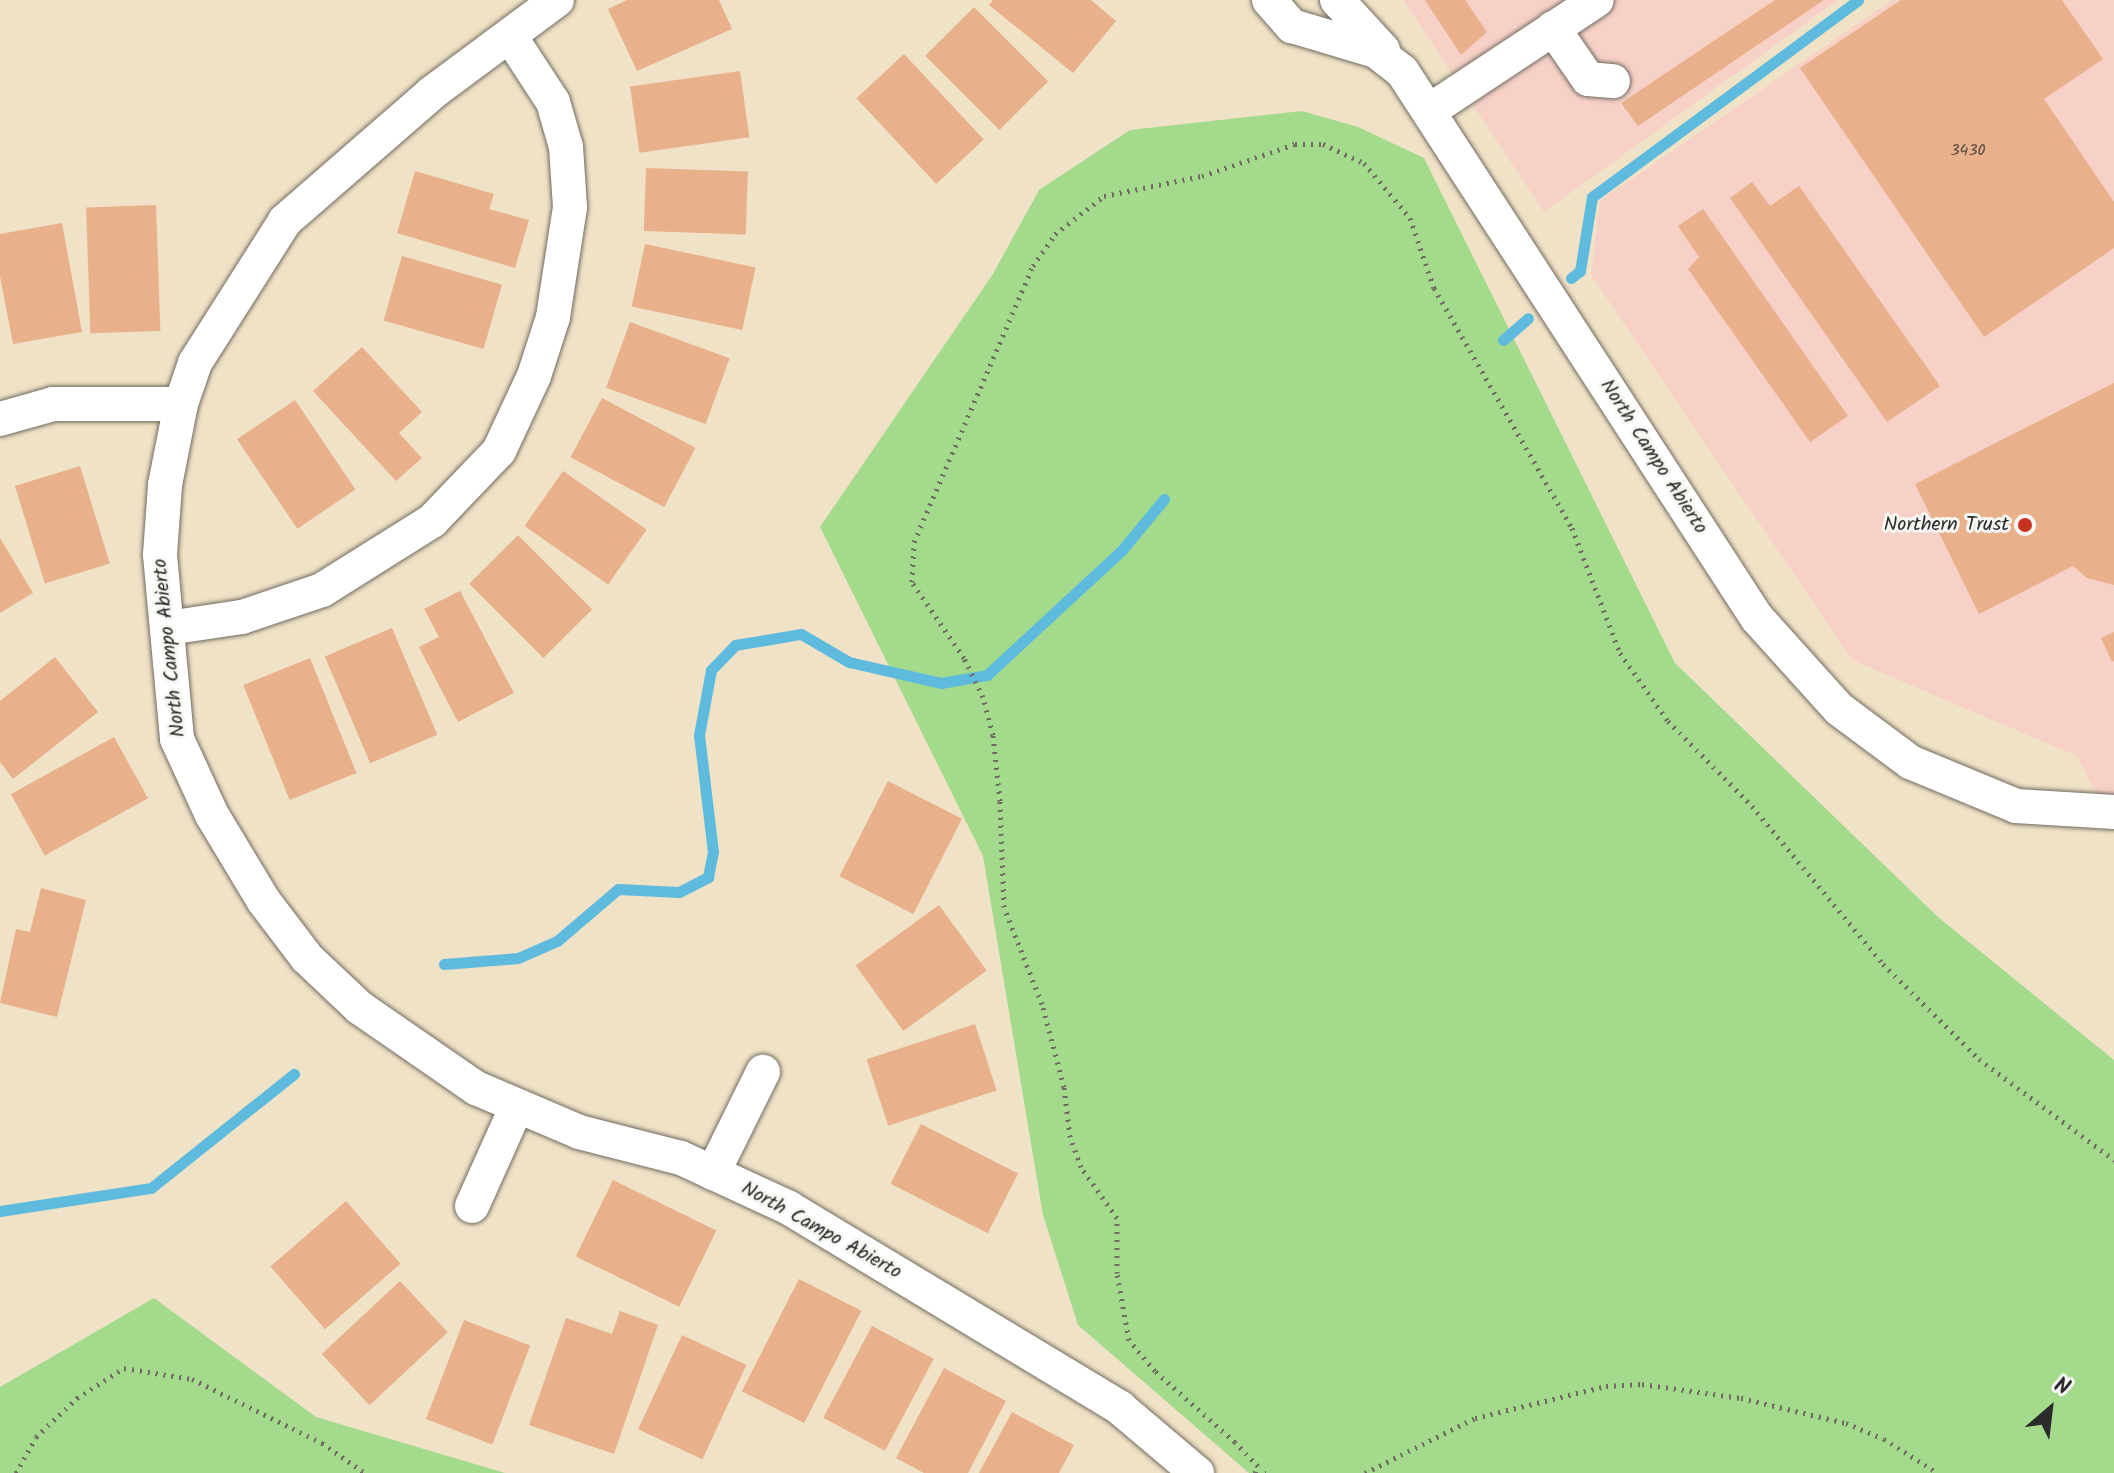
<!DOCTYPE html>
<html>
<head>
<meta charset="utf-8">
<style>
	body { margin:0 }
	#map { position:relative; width:2114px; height:1473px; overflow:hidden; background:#f0e2c6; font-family:Kalam,sans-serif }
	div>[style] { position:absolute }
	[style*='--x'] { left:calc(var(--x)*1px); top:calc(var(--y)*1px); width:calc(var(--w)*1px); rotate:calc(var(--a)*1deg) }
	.built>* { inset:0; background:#f7d1c7 }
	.green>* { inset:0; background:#a3da8c }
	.stream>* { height:11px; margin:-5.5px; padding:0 5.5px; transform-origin:5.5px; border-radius:5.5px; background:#5fbbdd }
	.building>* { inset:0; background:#e8b08b; transform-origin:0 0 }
	.path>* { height:5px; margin-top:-2.5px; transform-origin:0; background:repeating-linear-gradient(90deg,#706b61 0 2px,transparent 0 8px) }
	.roads { filter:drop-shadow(0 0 2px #706b61) drop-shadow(0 0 2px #706b61) }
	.minor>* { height:34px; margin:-17px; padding:0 17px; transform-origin:17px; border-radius:17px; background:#fff }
	.dots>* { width:22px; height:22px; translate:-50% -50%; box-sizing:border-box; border:4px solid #f6f6f2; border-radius:50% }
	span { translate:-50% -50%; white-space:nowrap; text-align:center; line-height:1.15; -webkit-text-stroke:6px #f6f6f2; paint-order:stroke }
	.number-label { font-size:16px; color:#5a4c43 }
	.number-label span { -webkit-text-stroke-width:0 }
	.street-label { font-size:20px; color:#2b2b2b }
	.poi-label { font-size:20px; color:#2b2b2b }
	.right { translate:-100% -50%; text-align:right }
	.north { position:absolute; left:2010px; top:1369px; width:80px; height:80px; -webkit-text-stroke:6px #f6f6f2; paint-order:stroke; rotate:28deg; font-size:22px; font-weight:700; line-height:32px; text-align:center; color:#2b2b2b }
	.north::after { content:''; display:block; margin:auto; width:28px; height:36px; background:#2b2b2b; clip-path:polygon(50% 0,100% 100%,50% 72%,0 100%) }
</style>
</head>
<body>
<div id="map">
	<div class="built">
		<div style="clip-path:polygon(1403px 0,1838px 0,1544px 212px)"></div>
		<div style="clip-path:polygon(1892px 0,2114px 0,2114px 829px,2077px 756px,1852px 660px,1591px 275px,1600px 201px)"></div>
	</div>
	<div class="green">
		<div style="clip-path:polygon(1302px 111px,1358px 127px,1424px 158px,1675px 663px,1938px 917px,2114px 1060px,2114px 1473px,1249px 1473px,1078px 1325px,1043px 1215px,983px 856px,820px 527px,993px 274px,1039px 190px,1130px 130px)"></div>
		<div style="clip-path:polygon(154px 1298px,316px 1417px,505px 1473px,0 1473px,0 1387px)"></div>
	</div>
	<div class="stream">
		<div style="--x:1571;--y:278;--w:11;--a:-38"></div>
		<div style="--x:1580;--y:271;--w:75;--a:-80.8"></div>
		<div style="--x:1592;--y:197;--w:331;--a:-36.5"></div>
		<div style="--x:1503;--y:340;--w:33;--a:-41"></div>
		<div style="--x:444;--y:964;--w:74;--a:-4.6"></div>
		<div style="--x:518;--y:958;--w:43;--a:-23.6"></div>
		<div style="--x:557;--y:941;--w:80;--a:-40.4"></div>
		<div style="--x:618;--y:889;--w:61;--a:2.8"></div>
		<div style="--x:679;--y:892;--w:33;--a:-27"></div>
		<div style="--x:708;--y:877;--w:25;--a:-79"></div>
		<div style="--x:713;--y:852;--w:118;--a:-96.8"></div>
		<div style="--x:699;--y:735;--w:66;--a:-79.5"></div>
		<div style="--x:711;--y:670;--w:35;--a:-46"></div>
		<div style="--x:735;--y:645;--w:67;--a:-9.5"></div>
		<div style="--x:801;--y:634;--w:56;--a:30.3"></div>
		<div style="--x:849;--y:662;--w:94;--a:12.9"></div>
		<div style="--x:941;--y:683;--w:47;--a:-9.9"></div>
		<div style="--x:987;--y:675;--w:184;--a:-42.8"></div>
		<div style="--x:1122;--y:550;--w:66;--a:-50.5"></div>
		<div style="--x:0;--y:1211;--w:153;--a:-8.7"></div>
		<div style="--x:151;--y:1188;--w:183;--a:-38.6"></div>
	</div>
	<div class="building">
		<div style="clip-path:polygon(627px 0,719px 0,732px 29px,637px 71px,608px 9px)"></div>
		<div style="clip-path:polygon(993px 0,1091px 0,1116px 21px,1073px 73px,989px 5px)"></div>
		<div style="clip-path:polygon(1425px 0,1465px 0,1487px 32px,1461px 55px)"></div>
		<div style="clip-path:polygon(1775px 0,1824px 0,1638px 126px,1621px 103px)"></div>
		<div style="clip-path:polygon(1901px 0,2062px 0,2103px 59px,2044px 99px,2114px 202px,2114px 248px,1984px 337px,1800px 68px)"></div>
		<div style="left:974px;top:7px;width:105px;height:69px;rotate:45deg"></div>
		<div style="left:904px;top:54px;width:117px;height:65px;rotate:47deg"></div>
		<div style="left:740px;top:71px;width:67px;height:111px;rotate:82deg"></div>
		<div style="left:646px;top:168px;width:102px;height:63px;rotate:2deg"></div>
		<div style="clip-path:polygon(415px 171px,494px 194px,489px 209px,529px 220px,515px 268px,397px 233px)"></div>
		<div style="clip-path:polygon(1752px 182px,1770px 206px,1799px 186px,1940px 386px,1887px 422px,1730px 198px)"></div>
		<div style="left:156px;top:205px;width:126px;height:70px;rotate:88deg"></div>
		<div style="clip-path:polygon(1703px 209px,1848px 416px,1810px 442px,1688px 269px,1699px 257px,1678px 226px)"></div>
		<div style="clip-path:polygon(62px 223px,82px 332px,13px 344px,0 276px,0 234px)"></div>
		<div style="left:645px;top:244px;width:113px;height:64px;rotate:12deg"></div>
		<div style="left:402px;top:256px;width:104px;height:67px;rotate:16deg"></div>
		<div style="left:630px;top:322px;width:106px;height:70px;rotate:20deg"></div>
		<div style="clip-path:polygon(362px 347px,422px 412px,399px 433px,422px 458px,396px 481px,313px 391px)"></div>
		<div style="clip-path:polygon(2114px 383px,2114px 585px,2087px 578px,2073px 566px,1979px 614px,1915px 484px)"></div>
		<div style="left:602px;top:398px;width:106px;height:67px;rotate:28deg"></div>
		<div style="left:295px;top:400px;width:108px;height:70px;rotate:56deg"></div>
		<div style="left:80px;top:466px;width:102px;height:68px;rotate:73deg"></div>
		<div style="left:563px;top:471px;width:102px;height:67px;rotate:35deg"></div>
		<div style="left:518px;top:535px;width:105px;height:69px;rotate:45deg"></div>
		<div style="clip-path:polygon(0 538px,33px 593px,0 613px)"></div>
		<div style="clip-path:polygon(460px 591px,514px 693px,458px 722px,419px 647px,439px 637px,424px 609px)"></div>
		<div style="left:392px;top:628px;width:116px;height:73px;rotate:67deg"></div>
		<div style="clip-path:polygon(2114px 632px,2114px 661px,2112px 662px,2101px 638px)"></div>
		<div style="clip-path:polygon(55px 657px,98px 712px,13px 779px,0 762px,0 701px)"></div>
		<div style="left:310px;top:658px;width:124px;height:72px;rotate:68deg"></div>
		<div style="left:114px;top:737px;width:70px;height:118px;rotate:61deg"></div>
		<div style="left:888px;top:781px;width:83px;height:107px;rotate:27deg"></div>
		<div style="clip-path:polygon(41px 888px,86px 900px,57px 1017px,0 1003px,16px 929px,30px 932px)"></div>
		<div style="left:939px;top:905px;width:81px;height:103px;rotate:54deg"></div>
		<div style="left:975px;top:1024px;width:70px;height:114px;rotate:72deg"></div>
		<div style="left:921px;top:1124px;width:109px;height:67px;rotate:27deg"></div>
		<div style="left:613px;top:1180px;width:115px;height:85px;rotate:26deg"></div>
		<div style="left:346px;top:1201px;width:83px;height:100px;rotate:49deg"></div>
		<div style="left:799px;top:1279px;width:70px;height:126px;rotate:27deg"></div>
		<div style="left:400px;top:1281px;width:70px;height:107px;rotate:47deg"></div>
		<div style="clip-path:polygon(620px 1311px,658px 1325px,614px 1454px,529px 1425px,566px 1318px,612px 1334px)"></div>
		<div style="left:464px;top:1320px;width:71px;height:106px;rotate:21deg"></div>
		<div style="left:872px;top:1326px;width:70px;height:104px;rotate:28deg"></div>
		<div style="left:682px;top:1335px;width:71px;height:104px;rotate:25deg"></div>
		<div style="clip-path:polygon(944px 1368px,1006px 1401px,968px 1473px,924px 1473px,896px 1458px)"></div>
		<div style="clip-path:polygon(1012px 1412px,1074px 1445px,1059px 1473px,979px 1473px)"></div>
	</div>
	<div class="path">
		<div style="--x:16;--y:1473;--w:41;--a:-60.9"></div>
		<div style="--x:36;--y:1437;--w:57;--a:-43.6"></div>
		<div style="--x:77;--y:1398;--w:56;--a:-32.6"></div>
		<div style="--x:124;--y:1368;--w:69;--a:9.2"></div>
		<div style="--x:192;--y:1379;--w:145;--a:26.2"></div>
		<div style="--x:322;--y:1443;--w:52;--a:34.9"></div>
		<div style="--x:1255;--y:1473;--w:8;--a:-67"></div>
		<div style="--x:1258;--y:1466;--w:33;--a:-134"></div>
		<div style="--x:1235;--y:1442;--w:107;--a:-138.4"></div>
		<div style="--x:1155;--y:1371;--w:40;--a:-130"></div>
		<div style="--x:1129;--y:1340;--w:68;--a:-100.2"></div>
		<div style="--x:1117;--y:1273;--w:55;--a:-90"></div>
		<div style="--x:1117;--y:1218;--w:62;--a:-125.2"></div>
		<div style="--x:1081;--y:1167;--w:32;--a:-110"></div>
		<div style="--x:1070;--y:1137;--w:50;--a:-96.8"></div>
		<div style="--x:1064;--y:1087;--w:86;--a:-104.8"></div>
		<div style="--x:1042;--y:1004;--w:104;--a:-111.4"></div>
		<div style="--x:1004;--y:907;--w:106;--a:-92.2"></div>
		<div style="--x:1000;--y:801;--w:66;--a:-96.1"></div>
		<div style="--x:993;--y:735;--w:39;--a:-105"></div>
		<div style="--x:983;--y:697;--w:43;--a:-116"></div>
		<div style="--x:964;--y:658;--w:92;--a:-124.4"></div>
		<div style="--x:912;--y:582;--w:40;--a:-87.1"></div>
		<div style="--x:914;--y:542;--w:301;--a:-66.7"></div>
		<div style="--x:1033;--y:266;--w:39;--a:-55"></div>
		<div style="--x:1055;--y:234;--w:62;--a:-37.8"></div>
		<div style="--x:1104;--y:196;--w:100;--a:-11.5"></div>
		<div style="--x:1202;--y:176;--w:98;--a:-19"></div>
		<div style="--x:1295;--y:144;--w:28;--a:0"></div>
		<div style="--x:1323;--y:144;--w:45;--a:24.9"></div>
		<div style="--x:1364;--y:163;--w:72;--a:50.1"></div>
		<div style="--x:1410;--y:218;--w:74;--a:71.1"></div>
		<div style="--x:1434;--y:288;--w:277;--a:60.1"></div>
		<div style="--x:1572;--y:528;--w:134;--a:69"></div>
		<div style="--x:1620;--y:653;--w:83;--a:54.8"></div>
		<div style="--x:1668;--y:721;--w:120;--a:45.3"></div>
		<div style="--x:1752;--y:806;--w:205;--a:50.3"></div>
		<div style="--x:1883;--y:964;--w:135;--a:44.7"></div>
		<div style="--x:1979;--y:1059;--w:169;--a:36.8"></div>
		<div style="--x:1265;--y:1473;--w:1;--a:0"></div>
		<div style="--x:1365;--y:1473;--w:123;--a:-26.6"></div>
		<div style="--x:1475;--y:1418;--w:135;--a:-13.7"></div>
		<div style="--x:1606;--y:1386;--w:36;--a:-3"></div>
		<div style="--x:1642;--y:1384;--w:100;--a:8"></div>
		<div style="--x:1741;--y:1398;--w:108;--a:13.4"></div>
		<div style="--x:1846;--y:1423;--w:41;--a:22.8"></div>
		<div style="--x:1884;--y:1439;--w:64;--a:32.2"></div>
	</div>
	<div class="roads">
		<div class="minor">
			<div style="--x:557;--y:0;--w:156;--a:143.4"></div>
			<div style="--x:432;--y:93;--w:195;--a:139"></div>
			<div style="--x:285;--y:221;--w:168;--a:122.4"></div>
			<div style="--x:195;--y:363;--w:43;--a:108.9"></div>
			<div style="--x:181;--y:404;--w:83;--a:101.2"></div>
			<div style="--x:165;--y:485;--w:70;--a:94.1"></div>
			<div style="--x:160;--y:555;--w:185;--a:84.7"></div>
			<div style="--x:177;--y:739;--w:84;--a:65.3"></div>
			<div style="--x:212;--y:815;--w:99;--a:59"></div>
			<div style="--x:263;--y:900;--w:73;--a:52.8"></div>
			<div style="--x:307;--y:958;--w:73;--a:43.3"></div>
			<div style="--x:360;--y:1008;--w:141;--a:34.6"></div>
			<div style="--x:476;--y:1088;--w:112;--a:23.1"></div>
			<div style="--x:579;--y:1132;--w:105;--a:14.3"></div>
			<div style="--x:681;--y:1158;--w:119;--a:24.8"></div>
			<div style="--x:789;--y:1208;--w:387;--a:31.1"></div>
			<div style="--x:1120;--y:1408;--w:101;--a:40.2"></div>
			<div style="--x:1269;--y:0;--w:35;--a:49"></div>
			<div style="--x:1292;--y:26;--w:88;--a:16.6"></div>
			<div style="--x:1376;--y:51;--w:33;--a:38"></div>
			<div style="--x:1402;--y:71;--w:652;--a:57.02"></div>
			<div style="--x:1757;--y:618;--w:122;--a:48"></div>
			<div style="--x:1839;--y:709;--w:89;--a:36.7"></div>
			<div style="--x:1910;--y:762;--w:115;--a:22.5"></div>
			<div style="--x:2016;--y:806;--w:98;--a:3.5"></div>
			<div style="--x:1337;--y:0;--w:68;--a:47.4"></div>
			<div style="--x:1553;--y:28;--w:62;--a:55.5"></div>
			<div style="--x:1588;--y:79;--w:25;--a:5"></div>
			<div style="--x:1429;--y:111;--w:201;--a:-33.5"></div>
			<div style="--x:0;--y:419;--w:55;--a:-15.8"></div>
			<div style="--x:53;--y:404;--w:128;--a:0"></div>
			<div style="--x:168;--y:628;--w:75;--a:-8.5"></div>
			<div style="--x:242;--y:617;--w:84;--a:-18.6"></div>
			<div style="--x:322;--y:590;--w:130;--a:-32.1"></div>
			<div style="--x:432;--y:521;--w:97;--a:-46.3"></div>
			<div style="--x:499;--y:451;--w:83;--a:-65"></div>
			<div style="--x:534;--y:376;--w:62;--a:-72.1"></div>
			<div style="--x:553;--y:317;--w:111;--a:-81.2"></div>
			<div style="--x:570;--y:207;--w:60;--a:-93.8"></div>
			<div style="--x:566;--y:147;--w:47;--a:-106.1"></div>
			<div style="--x:553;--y:102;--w:75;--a:-123.1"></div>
			<div style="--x:713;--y:1173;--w:113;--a:-63.7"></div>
			<div style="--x:472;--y:1206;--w:110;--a:-65.8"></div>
		</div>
	</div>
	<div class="dots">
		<div style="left:2025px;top:525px;background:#c8321e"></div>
	</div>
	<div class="number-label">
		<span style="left:1968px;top:151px">3430</span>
	</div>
	<div class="street-label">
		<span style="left:1653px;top:457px;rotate:57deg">North Campo Abierto</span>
		<span style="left:170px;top:648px;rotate:-96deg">North Campo Abierto</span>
		<span style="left:821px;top:1231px;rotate:29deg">North Campo Abierto</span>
	</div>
	<div class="poi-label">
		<span class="right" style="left:2009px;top:525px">Northern Trust</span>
	</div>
	<div class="north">N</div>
</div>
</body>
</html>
